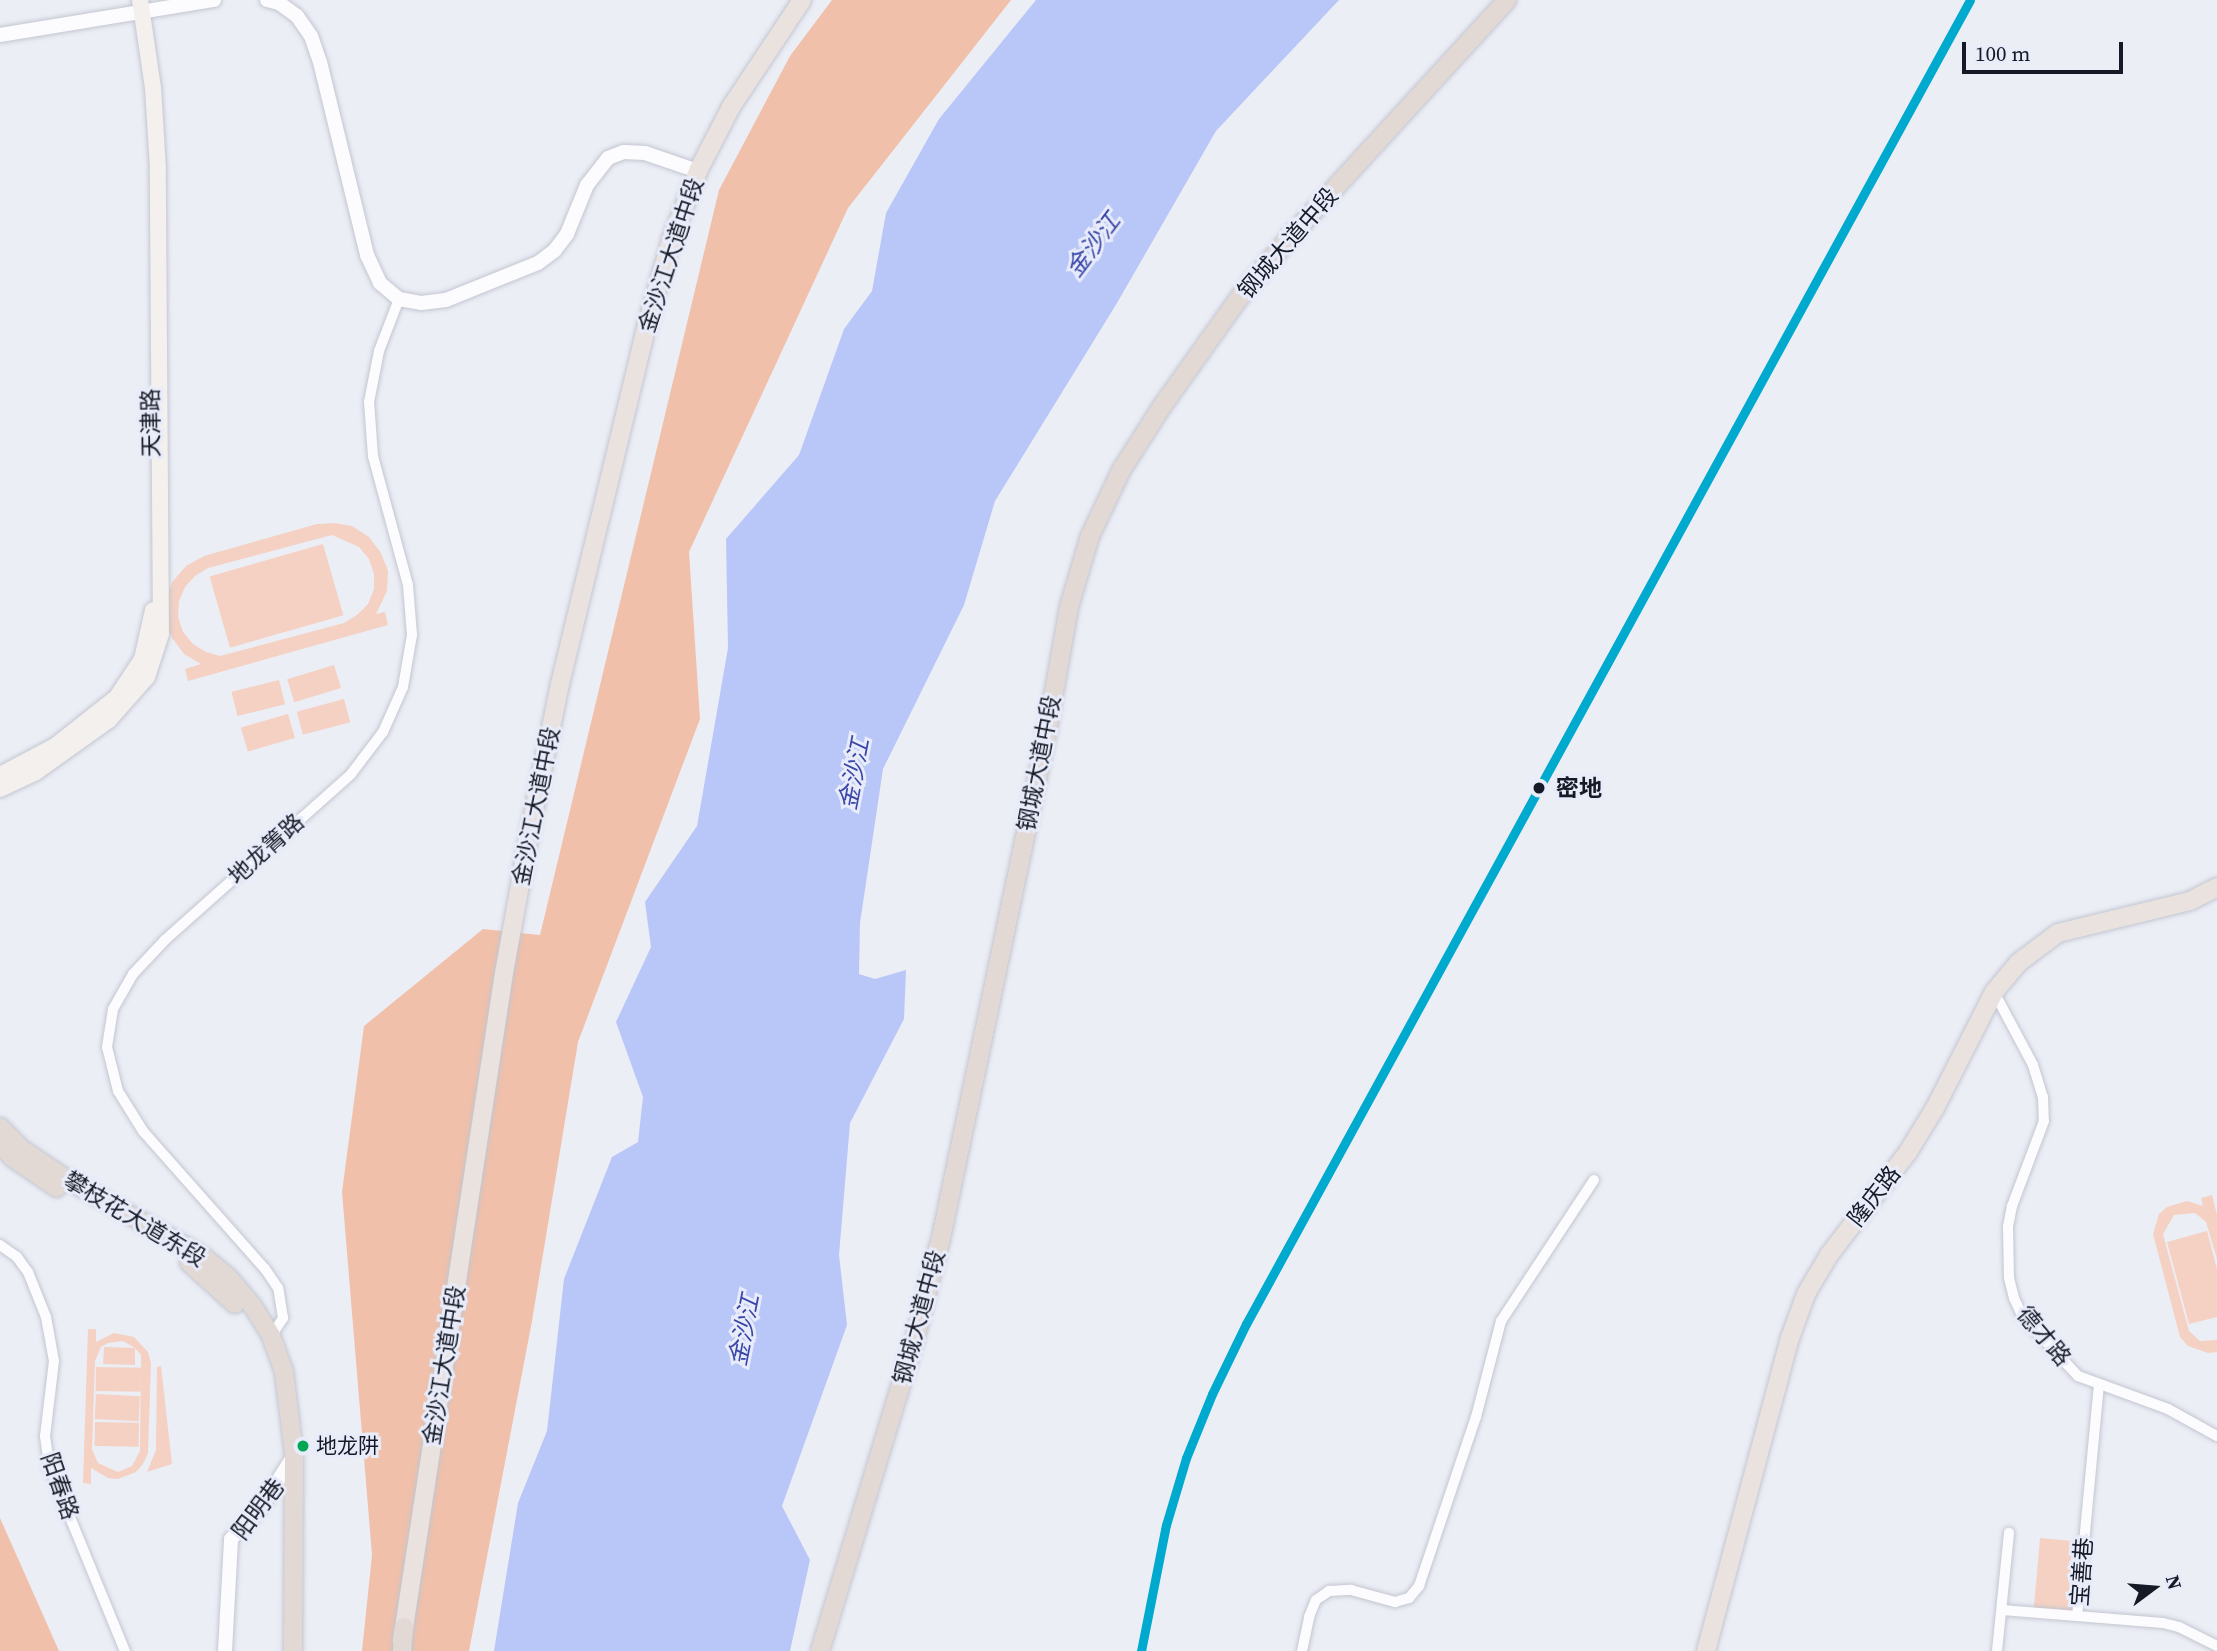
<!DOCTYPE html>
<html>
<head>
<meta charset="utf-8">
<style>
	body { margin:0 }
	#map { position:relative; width:2217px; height:1651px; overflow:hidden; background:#eceef6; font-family:"Source Serif 4","Noto Sans SC",serif }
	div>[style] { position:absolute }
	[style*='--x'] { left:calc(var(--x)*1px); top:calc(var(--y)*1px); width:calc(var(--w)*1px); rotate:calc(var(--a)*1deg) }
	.green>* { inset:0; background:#f4d1c3; transform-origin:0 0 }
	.forest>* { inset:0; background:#f0c0aa }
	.water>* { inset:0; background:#b9c6f8 }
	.roads { filter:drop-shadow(0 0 2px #c3c6d0) drop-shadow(0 0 2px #c3c6d0) }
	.minor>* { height:10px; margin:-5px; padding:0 5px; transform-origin:5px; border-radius:5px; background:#fcfcfe }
	.tertiary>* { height:14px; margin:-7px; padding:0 7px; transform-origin:7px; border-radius:7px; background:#fcfcfe }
	.secondary>* { height:16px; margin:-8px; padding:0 8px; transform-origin:8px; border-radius:8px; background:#f3f0ee }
	.primary>* { height:18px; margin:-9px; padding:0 9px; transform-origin:9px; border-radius:9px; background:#e9e2df }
	.trunk>* { height:18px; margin:-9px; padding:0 9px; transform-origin:9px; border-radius:9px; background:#e2d9d4 }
	.rail-1>* { height:9px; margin:-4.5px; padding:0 4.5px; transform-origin:4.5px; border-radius:4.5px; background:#00a9ce }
	.dots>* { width:19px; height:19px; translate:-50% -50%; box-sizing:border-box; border:4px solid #e8ecfa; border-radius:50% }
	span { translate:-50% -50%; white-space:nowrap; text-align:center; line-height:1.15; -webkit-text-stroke:6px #e8ecfa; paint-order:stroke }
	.bus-label { font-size:21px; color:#161a26 }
	.left { translate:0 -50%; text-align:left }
	.street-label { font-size:23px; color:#161a26 }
	.stop-label { font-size:23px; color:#161a26; font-weight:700 }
	.water-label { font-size:24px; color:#3a47a8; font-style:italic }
	.north { position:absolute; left:2119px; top:1553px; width:70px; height:70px; -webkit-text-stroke:5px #e8ecfa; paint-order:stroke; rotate:74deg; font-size:19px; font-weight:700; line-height:28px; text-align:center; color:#161a26 }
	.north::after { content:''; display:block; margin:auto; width:24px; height:32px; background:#161a26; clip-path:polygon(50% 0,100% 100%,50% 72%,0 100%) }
	.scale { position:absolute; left:1962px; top:42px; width:161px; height:32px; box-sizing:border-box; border:4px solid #161a26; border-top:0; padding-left:9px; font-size:21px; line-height:24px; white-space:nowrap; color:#161a26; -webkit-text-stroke:5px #e8ecfa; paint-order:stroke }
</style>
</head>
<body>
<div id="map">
	<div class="green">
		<div style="clip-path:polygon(evenodd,335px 523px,352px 526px,369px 537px,381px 553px,388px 571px,387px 591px,376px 614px,385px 612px,388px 625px,188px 681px,185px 669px,201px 664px,184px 654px,172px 638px,165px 619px,166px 599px,173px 581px,186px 566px,204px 556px,317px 524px,335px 523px,332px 535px,359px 547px,369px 559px,374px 574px,374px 589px,368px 604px,357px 615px,344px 623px,220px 656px,206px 652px,193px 644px,183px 632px,178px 617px,179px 601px,185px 587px,195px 576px,208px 568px,332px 535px)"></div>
		<div style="left:323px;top:544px;width:74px;height:118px;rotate:74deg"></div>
		<div style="left:334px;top:665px;width:24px;height:49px;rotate:73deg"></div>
		<div style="left:279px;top:680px;width:25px;height:49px;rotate:76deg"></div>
		<div style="left:344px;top:699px;width:24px;height:49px;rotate:75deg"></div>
		<div style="left:288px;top:714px;width:25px;height:49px;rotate:74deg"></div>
		<div style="clip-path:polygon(2212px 1195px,2217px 1215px,2217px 1259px,2206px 1222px,2195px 1213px,2174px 1215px,2163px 1234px,2189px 1331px,2200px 1341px,2217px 1340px,2217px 1352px,2208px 1353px,2188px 1346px,2180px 1337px,2153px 1234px,2159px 1214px,2167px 1207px,2187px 1201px,2203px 1206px,2201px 1198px)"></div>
		<div style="clip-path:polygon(2207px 1231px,2217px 1269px,2217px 1317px,2189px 1324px,2167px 1242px)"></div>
		<div style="clip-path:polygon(evenodd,88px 1329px,96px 1329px,96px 1342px,114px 1333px,134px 1337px,148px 1352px,151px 1363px,148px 1453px,143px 1464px,136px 1472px,118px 1479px,108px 1478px,91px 1468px,91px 1484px,83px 1483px,88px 1329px,123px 1341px,135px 1348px,104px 1347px,103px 1364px,135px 1365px,135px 1348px,141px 1355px,140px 1451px,132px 1466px,118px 1472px,98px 1463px,92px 1449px,95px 1361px,101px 1347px,108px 1343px,123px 1341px)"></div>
		<div style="clip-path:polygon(161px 1366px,172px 1464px,147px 1472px,156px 1450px,157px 1367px)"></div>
		<div style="left:96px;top:1367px;width:45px;height:24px;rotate:1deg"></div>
		<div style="left:96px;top:1394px;width:44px;height:25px;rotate:3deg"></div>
		<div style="left:95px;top:1422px;width:44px;height:24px;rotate:1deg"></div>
		<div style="left:2040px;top:1538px;width:42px;height:73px;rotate:5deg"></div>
	</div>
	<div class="forest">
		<div style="clip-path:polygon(832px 0,1011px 0,848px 208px,689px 552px,700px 719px,578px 1042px,532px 1321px,469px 1651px,362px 1651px,372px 1555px,342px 1192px,364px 1026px,483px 929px,540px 935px,719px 190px,790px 56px)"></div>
		<div style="clip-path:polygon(0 1518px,59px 1651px,0 1651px)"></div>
	</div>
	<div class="water">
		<div style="clip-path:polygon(1036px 0,1339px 0,1216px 131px,1117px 303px,995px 501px,964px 605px,883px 769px,860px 923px,859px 974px,875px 979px,906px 970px,904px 1019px,850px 1123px,839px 1255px,847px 1325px,782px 1506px,810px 1560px,790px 1651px,494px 1651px,518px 1503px,547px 1431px,564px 1279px,612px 1157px,638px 1142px,643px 1097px,616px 1022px,651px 947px,645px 902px,697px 826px,728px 648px,726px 539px,799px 455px,844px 329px,872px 291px,886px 213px,939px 119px)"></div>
	</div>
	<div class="roads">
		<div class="minor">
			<div style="--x:1994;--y:992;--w:83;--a:61.9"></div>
			<div style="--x:2033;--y:1065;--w:34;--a:73"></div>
			<div style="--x:2043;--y:1097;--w:24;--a:88"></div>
			<div style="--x:2044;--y:1121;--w:91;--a:110.6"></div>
			<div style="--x:2012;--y:1206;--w:21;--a:101"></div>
			<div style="--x:2008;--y:1227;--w:51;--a:88.9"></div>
			<div style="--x:2009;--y:1278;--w:21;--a:76"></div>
			<div style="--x:2014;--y:1298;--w:21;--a:65"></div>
			<div style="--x:2023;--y:1317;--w:81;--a:47"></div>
			<div style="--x:2078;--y:1376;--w:96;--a:20.1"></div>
			<div style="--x:2168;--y:1409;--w:56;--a:28.9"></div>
			<div style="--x:0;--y:1245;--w:21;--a:35"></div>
			<div style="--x:17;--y:1257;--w:19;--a:54"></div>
			<div style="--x:28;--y:1272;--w:48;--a:68.2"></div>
			<div style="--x:46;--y:1317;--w:45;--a:79.7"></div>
			<div style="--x:54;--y:1361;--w:76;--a:96.8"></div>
			<div style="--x:45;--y:1436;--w:30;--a:82"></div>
			<div style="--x:49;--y:1466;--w:200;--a:67.7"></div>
			<div style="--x:271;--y:1336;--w:22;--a:-56"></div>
			<div style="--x:283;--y:1318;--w:30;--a:-99"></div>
			<div style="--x:278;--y:1288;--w:23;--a:-124"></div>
			<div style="--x:265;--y:1269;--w:184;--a:-131.5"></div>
			<div style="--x:143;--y:1131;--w:47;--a:-122"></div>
			<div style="--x:118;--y:1091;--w:45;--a:-104"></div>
			<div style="--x:107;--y:1047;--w:38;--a:-81"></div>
			<div style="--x:113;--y:1009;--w:40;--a:-60.3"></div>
			<div style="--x:133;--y:974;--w:47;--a:-46.7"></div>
			<div style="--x:165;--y:940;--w:249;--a:-41.7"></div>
			<div style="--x:351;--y:774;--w:53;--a:-52.7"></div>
			<div style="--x:383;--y:732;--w:49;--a:-66"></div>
			<div style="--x:403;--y:687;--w:53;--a:-80.2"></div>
			<div style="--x:412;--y:635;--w:50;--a:-94.6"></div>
			<div style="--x:408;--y:585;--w:134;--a:-105.2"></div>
			<div style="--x:373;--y:456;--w:54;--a:-94.2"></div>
			<div style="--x:369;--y:402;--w:52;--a:-78.9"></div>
			<div style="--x:379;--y:351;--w:56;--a:-69"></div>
			<div style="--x:2099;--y:1384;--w:233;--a:95.4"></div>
			<div style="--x:2077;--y:1616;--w:86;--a:4.7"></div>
			<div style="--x:2163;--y:1623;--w:16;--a:14"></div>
			<div style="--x:2179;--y:1627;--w:42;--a:26.6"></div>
			<div style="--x:2002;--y:1610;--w:75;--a:4.6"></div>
			<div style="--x:1302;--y:1651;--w:35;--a:-78"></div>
			<div style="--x:1309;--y:1617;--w:18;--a:-68"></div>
			<div style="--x:1316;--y:1600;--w:16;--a:-35"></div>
			<div style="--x:1329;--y:1591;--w:22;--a:-3"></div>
			<div style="--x:1351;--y:1590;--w:46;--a:15.3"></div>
			<div style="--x:1395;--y:1602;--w:15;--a:-16"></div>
			<div style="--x:1409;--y:1598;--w:16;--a:-50"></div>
			<div style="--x:1419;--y:1586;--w:178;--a:-71.4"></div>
			<div style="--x:1476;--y:1417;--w:99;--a:-75.4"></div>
			<div style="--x:1501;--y:1321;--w:169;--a:-56.6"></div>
			<div style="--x:1997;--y:1651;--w:119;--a:-84.2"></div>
		</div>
		<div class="tertiary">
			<div style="--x:267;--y:0;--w:12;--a:14"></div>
			<div style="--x:279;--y:3;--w:22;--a:36"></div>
			<div style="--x:297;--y:16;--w:24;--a:55"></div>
			<div style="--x:311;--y:36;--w:28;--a:71"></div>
			<div style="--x:320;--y:62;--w:199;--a:76.3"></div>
			<div style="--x:367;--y:255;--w:31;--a:65"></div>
			<div style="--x:380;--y:283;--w:25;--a:40"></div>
			<div style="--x:399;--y:299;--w:22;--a:10"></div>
			<div style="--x:421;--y:303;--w:25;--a:-7"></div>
			<div style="--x:446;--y:300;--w:99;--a:-21.9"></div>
			<div style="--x:538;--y:263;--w:21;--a:-37"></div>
			<div style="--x:555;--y:250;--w:20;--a:-53"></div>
			<div style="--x:567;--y:234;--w:53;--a:-67.8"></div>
			<div style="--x:587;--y:185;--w:34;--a:-52"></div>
			<div style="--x:608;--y:158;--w:17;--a:-21"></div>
			<div style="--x:624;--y:152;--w:21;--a:3"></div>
			<div style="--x:645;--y:153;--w:56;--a:18.8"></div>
			<div style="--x:0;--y:35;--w:217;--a:-9.3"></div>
			<div style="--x:225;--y:1651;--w:112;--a:-86.9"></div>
			<div style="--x:231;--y:1539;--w:42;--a:-46"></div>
			<div style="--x:260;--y:1509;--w:62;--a:-57.6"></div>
		</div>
		<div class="secondary">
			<div style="--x:0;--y:775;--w:62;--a:-27.8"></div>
			<div style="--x:55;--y:746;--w:79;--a:-38.3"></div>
			<div style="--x:117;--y:697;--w:45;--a:-56.7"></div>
			<div style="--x:142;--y:659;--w:50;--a:-77.3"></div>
			<div style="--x:0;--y:789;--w:40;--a:-25"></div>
			<div style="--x:36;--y:772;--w:90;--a:-35.5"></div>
			<div style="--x:109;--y:720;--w:57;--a:-48.5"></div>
			<div style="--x:147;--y:677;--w:45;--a:-72"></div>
			<div style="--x:161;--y:634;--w:465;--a:-90.4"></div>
			<div style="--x:158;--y:169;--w:81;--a:-93.5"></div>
			<div style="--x:153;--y:88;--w:89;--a:-98.4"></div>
		</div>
		<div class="primary">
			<div style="--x:402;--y:1641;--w:676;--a:-81.32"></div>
			<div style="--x:504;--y:973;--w:150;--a:-79.7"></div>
			<div style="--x:531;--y:825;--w:144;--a:-78.4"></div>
			<div style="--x:560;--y:684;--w:374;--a:-76.4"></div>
			<div style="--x:648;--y:321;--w:84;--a:-74.1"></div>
			<div style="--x:671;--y:240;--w:74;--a:-68.6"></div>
			<div style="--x:698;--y:171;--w:72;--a:-62.7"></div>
			<div style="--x:731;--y:107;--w:128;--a:-56.4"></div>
			<div style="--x:1706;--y:1651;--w:324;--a:-75"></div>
			<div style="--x:1790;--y:1338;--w:47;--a:-70"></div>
			<div style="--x:1806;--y:1294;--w:45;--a:-59.5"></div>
			<div style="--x:1829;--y:1255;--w:130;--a:-52.5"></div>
			<div style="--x:1908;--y:1152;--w:52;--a:-58.5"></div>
			<div style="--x:1935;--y:1108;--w:130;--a:-63"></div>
			<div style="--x:1994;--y:992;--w:38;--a:-50"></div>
			<div style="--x:2018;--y:963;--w:50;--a:-36.9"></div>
			<div style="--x:2058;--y:933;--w:136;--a:-13.6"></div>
			<div style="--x:2190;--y:901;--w:30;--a:-27"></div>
		</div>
		<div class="trunk">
			<div style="--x:0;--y:1127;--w:29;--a:46"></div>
			<div style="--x:20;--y:1148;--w:52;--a:34"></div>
			<div style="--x:63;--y:1177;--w:159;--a:29.5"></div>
			<div style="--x:201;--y:1255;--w:36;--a:39"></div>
			<div style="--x:229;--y:1278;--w:35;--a:50"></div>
			<div style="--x:252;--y:1305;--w:36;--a:58"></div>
			<div style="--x:271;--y:1336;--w:38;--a:70"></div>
			<div style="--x:284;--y:1372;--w:83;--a:83"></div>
			<div style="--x:294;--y:1454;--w:197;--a:90.3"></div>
			<div style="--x:0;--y:1143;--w:20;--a:49"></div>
			<div style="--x:13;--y:1158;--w:53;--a:34.3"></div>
			<div style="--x:189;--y:1262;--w:62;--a:42.4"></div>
			<div style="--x:402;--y:1651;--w:24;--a:-85"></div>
			<div style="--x:820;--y:1651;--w:326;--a:-73.1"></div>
			<div style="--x:915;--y:1339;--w:104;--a:-75.6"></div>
			<div style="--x:941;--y:1238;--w:517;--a:-78.17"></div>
			<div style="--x:1047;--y:732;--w:127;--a:-80"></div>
			<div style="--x:1069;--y:607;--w:74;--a:-73.5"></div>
			<div style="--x:1090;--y:536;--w:74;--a:-64.5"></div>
			<div style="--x:1122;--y:469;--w:76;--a:-57.4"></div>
			<div style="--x:1163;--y:405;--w:136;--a:-54.6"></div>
			<div style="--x:1242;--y:294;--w:75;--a:-49.9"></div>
			<div style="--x:1290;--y:237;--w:321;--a:-47.5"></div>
		</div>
	</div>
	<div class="rail-1">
		<div style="--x:1141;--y:1651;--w:128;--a:-78.8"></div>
		<div style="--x:1166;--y:1525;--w:70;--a:-73.4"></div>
		<div style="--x:1186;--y:1458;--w:69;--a:-67.9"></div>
		<div style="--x:1212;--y:1394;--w:78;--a:-64.1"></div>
		<div style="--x:1246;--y:1324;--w:1509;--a:-61.33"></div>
	</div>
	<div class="dots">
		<div style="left:1539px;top:788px;background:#161a26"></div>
		<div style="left:303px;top:1446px;background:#00a651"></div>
	</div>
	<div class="bus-label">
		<span class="left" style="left:316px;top:1446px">地龙阱</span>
	</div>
	<div class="street-label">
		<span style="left:1288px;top:243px;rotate:-49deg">钢城大道中段</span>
		<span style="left:671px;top:255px;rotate:-72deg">金沙江大道中段</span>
		<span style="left:151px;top:423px;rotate:-91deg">天津路</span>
		<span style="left:1039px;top:763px;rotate:-79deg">钢城大道中段</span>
		<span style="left:536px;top:806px;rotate:-79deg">金沙江大道中段</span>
		<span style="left:266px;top:849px;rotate:-42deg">地龙箐路</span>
		<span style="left:1874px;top:1196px;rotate:-52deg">隆庆路</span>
		<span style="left:135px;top:1219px;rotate:31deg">攀枝花大道东段</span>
		<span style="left:919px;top:1317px;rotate:-75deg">钢城大道中段</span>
		<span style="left:2044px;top:1336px;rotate:50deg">德才路</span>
		<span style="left:444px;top:1365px;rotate:-81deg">金沙江大道中段</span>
		<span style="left:60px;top:1486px;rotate:71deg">阳春路</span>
		<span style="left:258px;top:1509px;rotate:-53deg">阳明巷</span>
		<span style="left:2082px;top:1572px;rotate:-86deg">宝善巷</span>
	</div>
	<div class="stop-label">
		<span class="left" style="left:1556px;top:788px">密地</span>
	</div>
	<div class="water-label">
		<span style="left:1093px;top:245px;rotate:-53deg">金沙江</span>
		<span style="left:854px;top:774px;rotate:-79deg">金沙江</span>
		<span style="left:744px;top:1330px;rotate:-79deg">金沙江</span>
	</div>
	<div class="north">N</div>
	<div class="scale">100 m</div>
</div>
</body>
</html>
